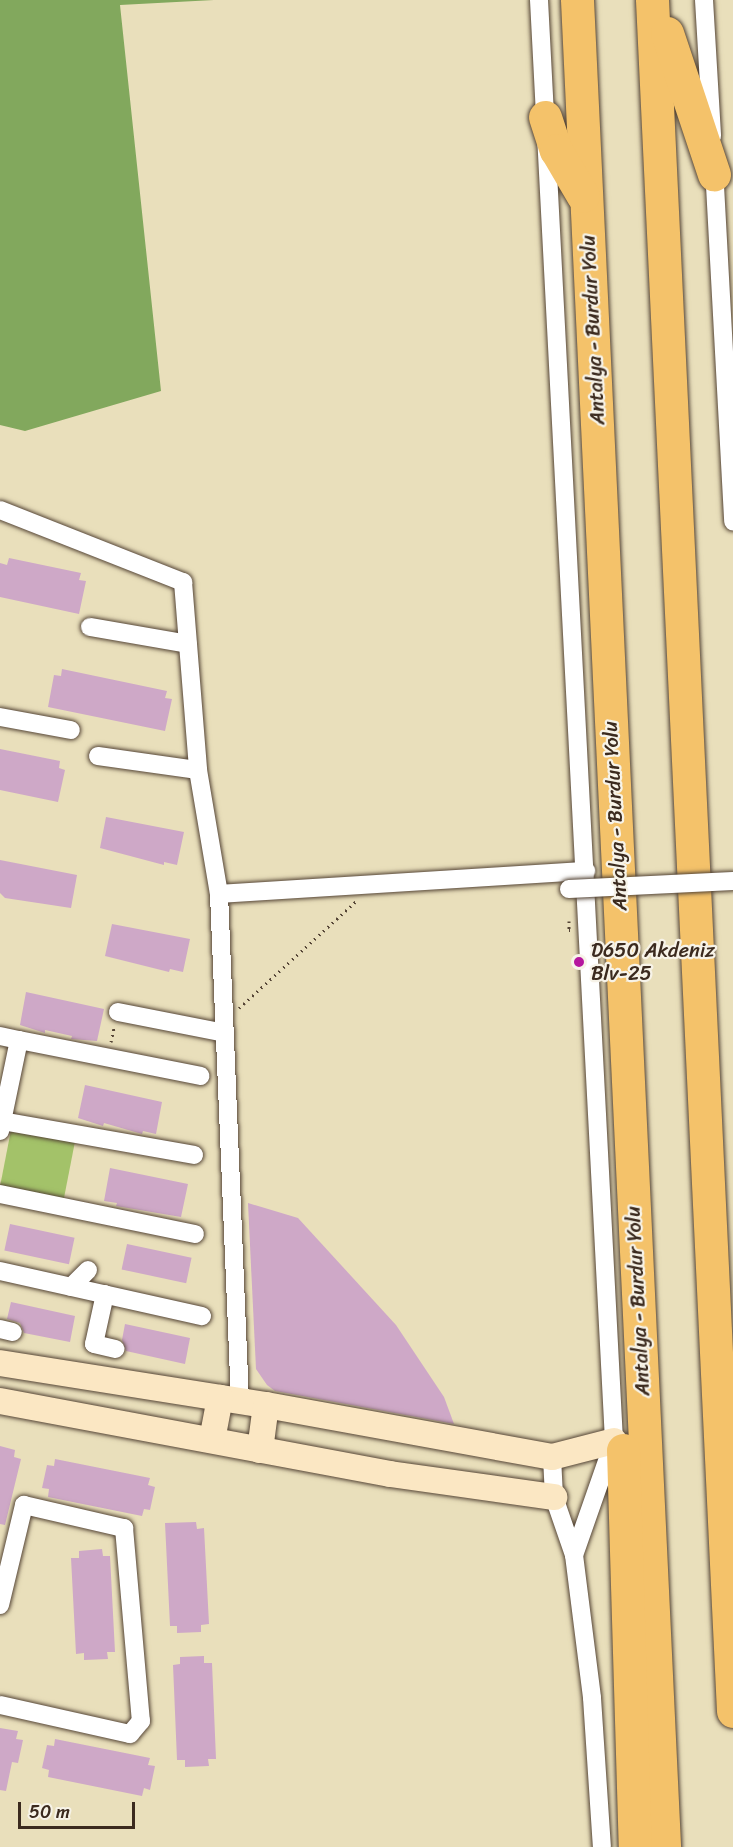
<!DOCTYPE html>
<html>
<head>
<meta charset="utf-8">
<style>
	body { margin:0 }
	#map { position:relative; width:733px; height:1847px; overflow:hidden; background:#e9dfbb; font-family:Sriracha,sans-serif }
	div>[style] { position:absolute }
	[style*='--x'] { left:calc(var(--x)*1px); top:calc(var(--y)*1px); width:calc(var(--w)*1px); rotate:calc(var(--a)*1deg) }
	.green>* { inset:0; background:#a3c269; transform-origin:0 0 }
	.forest>* { inset:0; background:#82a85d }
	.building>* { inset:0; background:#cea8c7; transform-origin:0 0 }
	.path>* { height:3px; margin-top:-1.5px; transform-origin:0; background:repeating-linear-gradient(90deg,#554536 0 1.5px,transparent 0 6px) }
	.roads { filter:drop-shadow(0 0 2px #554536) drop-shadow(0 0 2px #554536) }
	.street>* { height:18px; margin:-9px; padding:0 9px; transform-origin:9px; border-radius:9px; background:#fff }
	.secondary>* { height:26px; margin:-13px; padding:0 13px; transform-origin:13px; border-radius:13px; background:#fbe7c3 }
	.highway>* { height:33px; margin:-16.5px; padding:0 16.5px; transform-origin:16.5px; border-radius:16.5px; background:#f4c26a }
	.bridges { filter:drop-shadow(0 0 2px #554536) drop-shadow(0 0 2px #554536) }
	.street-bridge>* { height:18px; margin:-9px; padding:0 9px; transform-origin:9px; border-radius:9px; background:#fff }
	.dots>* { width:16px; height:16px; translate:-50% -50%; box-sizing:border-box; border:3px solid #f7f3e8; border-radius:50% }
	span { translate:-50% -50%; white-space:nowrap; text-align:center; line-height:1.15; -webkit-text-stroke:4.5px #f7f3e8; paint-order:stroke }
	.street-label { font-size:20px; color:#3b2a1e }
	.poi-label { font-size:20px; color:#3b2a1e }
	.left { translate:0 -50%; text-align:left }
	.scale { position:absolute; left:18px; top:1802px; width:117px; height:27px; box-sizing:border-box; border:3px solid #3b2a1e; border-top:0; padding-left:8px; font-size:18px; line-height:21px; white-space:nowrap; color:#3b2a1e; -webkit-text-stroke:4px #f7f3e8; paint-order:stroke }
</style>
</head>
<body>
<div id="map">
	<div class="green">
		<div style="left:11px;top:1130px;width:65px;height:59px;rotate:11deg"></div>
	</div>
	<div class="forest">
		<div style="clip-path:polygon(0 0,214px 0,120px 5px,161px 391px,25px 431px,0 425px)"></div>
	</div>
	<div class="building">
		<div style="clip-path:polygon(9px 558px,81px 573px,79px 580px,86px 581px,79px 614px,0 597px,0 563px,7px 565px)"></div>
		<div style="clip-path:polygon(62px 669px,167px 691px,165px 698px,172px 699px,165px 731px,48px 707px,54px 675px,61px 676px)"></div>
		<div style="clip-path:polygon(0 749px,60px 761px,59px 768px,65px 770px,58px 802px,0 790px)"></div>
		<div style="clip-path:polygon(106px 817px,184px 832px,177px 865px,164px 862px,164px 865px,100px 848px)"></div>
		<div style="clip-path:polygon(0 860px,77px 875px,71px 908px,5px 898px,0 893px)"></div>
		<div style="clip-path:polygon(112px 924px,190px 939px,183px 972px,170px 969px,169px 972px,105px 956px)"></div>
		<div style="clip-path:polygon(26px 992px,104px 1009px,97px 1041px,71px 1039px,72px 1036px,45px 1030px,45px 1033px,20px 1025px)"></div>
		<div style="clip-path:polygon(85px 1085px,162px 1102px,156px 1134px,143px 1131px,142px 1134px,104px 1123px,103px 1126px,78px 1118px)"></div>
		<div style="clip-path:polygon(110px 1168px,188px 1184px,181px 1217px,116px 1206px,117px 1203px,104px 1201px)"></div>
		<div style="clip-path:polygon(248px 1203px,298px 1218px,396px 1325px,444px 1397px,454px 1424px,275px 1391px,267px 1385px,256px 1369px)"></div>
		<div style="left:10px;top:1224px;width:66px;height:27px;rotate:12deg"></div>
		<div style="left:127px;top:1244px;width:66px;height:26px;rotate:12deg"></div>
		<div style="clip-path:polygon(11px 1302px,75px 1316px,70px 1342px,24px 1333px,20px 1323px,7px 1319px)"></div>
		<div style="clip-path:polygon(125px 1324px,190px 1338px,185px 1364px,126px 1351px,122px 1340px)"></div>
		<div style="clip-path:polygon(0 1446px,15px 1450px,14px 1457px,21px 1459px,5px 1525px,0 1524px)"></div>
		<div style="clip-path:polygon(55px 1459px,150px 1478px,148px 1485px,155px 1487px,150px 1510px,144px 1509px,142px 1516px,48px 1497px,49px 1489px,42px 1488px,47px 1465px,54px 1466px)"></div>
		<div style="clip-path:polygon(196px 1522px,197px 1529px,204px 1528px,209px 1624px,201px 1625px,201px 1632px,177px 1633px,177px 1626px,170px 1626px,165px 1523px)"></div>
		<div style="clip-path:polygon(102px 1549px,103px 1556px,110px 1556px,115px 1652px,107px 1652px,108px 1659px,84px 1660px,84px 1653px,76px 1654px,71px 1558px,79px 1558px,79px 1551px)"></div>
		<div style="clip-path:polygon(204px 1656px,204px 1663px,212px 1663px,216px 1759px,208px 1759px,209px 1766px,185px 1767px,185px 1760px,177px 1760px,173px 1665px,180px 1664px,180px 1657px)"></div>
		<div style="clip-path:polygon(0 1728px,18px 1731px,16px 1739px,23px 1740px,18px 1763px,12px 1762px,6px 1791px,0 1790px)"></div>
		<div style="clip-path:polygon(55px 1739px,150px 1758px,148px 1765px,155px 1766px,150px 1790px,144px 1788px,142px 1796px,48px 1777px,49px 1770px,42px 1768px,47px 1745px,54px 1746px)"></div>
	</div>
	<div class="path">
		<div style="--x:569;--y:921;--w:9;--a:90"></div>
		<div style="--x:569;--y:930;--w:4;--a:0"></div>
		<div style="--x:239;--y:1008;--w:159;--a:-42.4"></div>
		<div style="--x:111;--y:1042;--w:14;--a:-78"></div>
	</div>
	<div class="roads">
		<div class="street">
			<div style="--x:539;--y:0;--w:1443;--a:87.02"></div>
			<div style="--x:614;--y:1441;--w:121;--a:109.3"></div>
			<div style="--x:704;--y:0;--w:136;--a:86.6"></div>
			<div style="--x:714;--y:167;--w:355;--a:86.9"></div>
			<div style="--x:0;--y:510;--w:197;--a:21.5"></div>
			<div style="--x:183;--y:582;--w:189;--a:85.4"></div>
			<div style="--x:198;--y:770;--w:126;--a:80.4"></div>
			<div style="--x:219;--y:894;--w:507;--a:87.63"></div>
			<div style="--x:90;--y:627;--w:99;--a:9.8"></div>
			<div style="--x:0;--y:717;--w:72;--a:10.4"></div>
			<div style="--x:98;--y:756;--w:101;--a:8"></div>
			<div style="--x:219;--y:894;--w:368;--a:-3.6"></div>
			<div style="--x:118;--y:1012;--w:109;--a:11.1"></div>
			<div style="--x:0;--y:1036;--w:19;--a:12"></div>
			<div style="--x:19;--y:1040;--w:93;--a:101.8"></div>
			<div style="--x:19;--y:1040;--w:185;--a:11.2"></div>
			<div style="--x:2;--y:1121;--w:195;--a:10"></div>
			<div style="--x:0;--y:1194;--w:199;--a:11.6"></div>
			<div style="--x:0;--y:1271;--w:207;--a:12.6"></div>
			<div style="--x:71;--y:1287;--w:24;--a:-45"></div>
			<div style="--x:105;--y:1294;--w:51;--a:102.4"></div>
			<div style="--x:94;--y:1344;--w:22;--a:13"></div>
			<div style="--x:0;--y:1329;--w:13;--a:13"></div>
			<div style="--x:552;--y:1457;--w:40;--a:87.1"></div>
			<div style="--x:554;--y:1497;--w:61;--a:71"></div>
			<div style="--x:574;--y:1555;--w:144;--a:82.8"></div>
			<div style="--x:592;--y:1698;--w:149;--a:86.2"></div>
			<div style="--x:0;--y:1605;--w:103;--a:-76.5"></div>
			<div style="--x:24;--y:1505;--w:103;--a:13"></div>
			<div style="--x:124;--y:1528;--w:194;--a:85"></div>
			<div style="--x:141;--y:1721;--w:17;--a:130"></div>
			<div style="--x:130;--y:1734;--w:133;--a:-167.4"></div>
		</div>
		<div class="secondary">
			<div style="--x:0;--y:1363;--w:269;--a:9"></div>
			<div style="--x:266;--y:1405;--w:291;--a:10.3"></div>
			<div style="--x:552;--y:1457;--w:64;--a:-14.5"></div>
			<div style="--x:0;--y:1401;--w:397;--a:10.6"></div>
			<div style="--x:390;--y:1474;--w:166;--a:8"></div>
			<div style="--x:212;--y:1440;--w:43;--a:-79.2"></div>
			<div style="--x:260;--y:1450;--w:45;--a:-82.4"></div>
		</div>
		<div class="highway">
			<div style="--x:577;--y:0;--w:1849;--a:87.3"></div>
			<div style="--x:652;--y:0;--w:1713;--a:87.29"></div>
			<div style="--x:667;--y:33;--w:149;--a:71.6"></div>
			<div style="--x:545;--y:117;--w:35;--a:72"></div>
			<div style="--x:556;--y:150;--w:53;--a:59.6"></div>
			<div style="--x:623;--y:1450;--w:397;--a:88.3"></div>
		</div>
	</div>
	<div class="bridges">
		<div class="street-bridge">
			<div style="--x:569;--y:889;--w:164;--a:-2.8"></div>
		</div>
	</div>
	<div class="dots">
		<div style="left:579px;top:962px;background:#b5179e"></div>
	</div>
	<div class="street-label">
		<span style="left:593px;top:330px;rotate:-93deg">Antalya - Burdur Yolu</span>
		<span style="left:615px;top:816px;rotate:-93deg">Antalya - Burdur Yolu</span>
		<span style="left:638px;top:1301px;rotate:-93deg">Antalya - Burdur Yolu</span>
	</div>
	<div class="poi-label">
		<span class="left" style="left:591px;top:962px">D650 Akdeniz<br>Blv-25</span>
	</div>
	<div class="scale">50 m</div>
</div>
</body>
</html>
